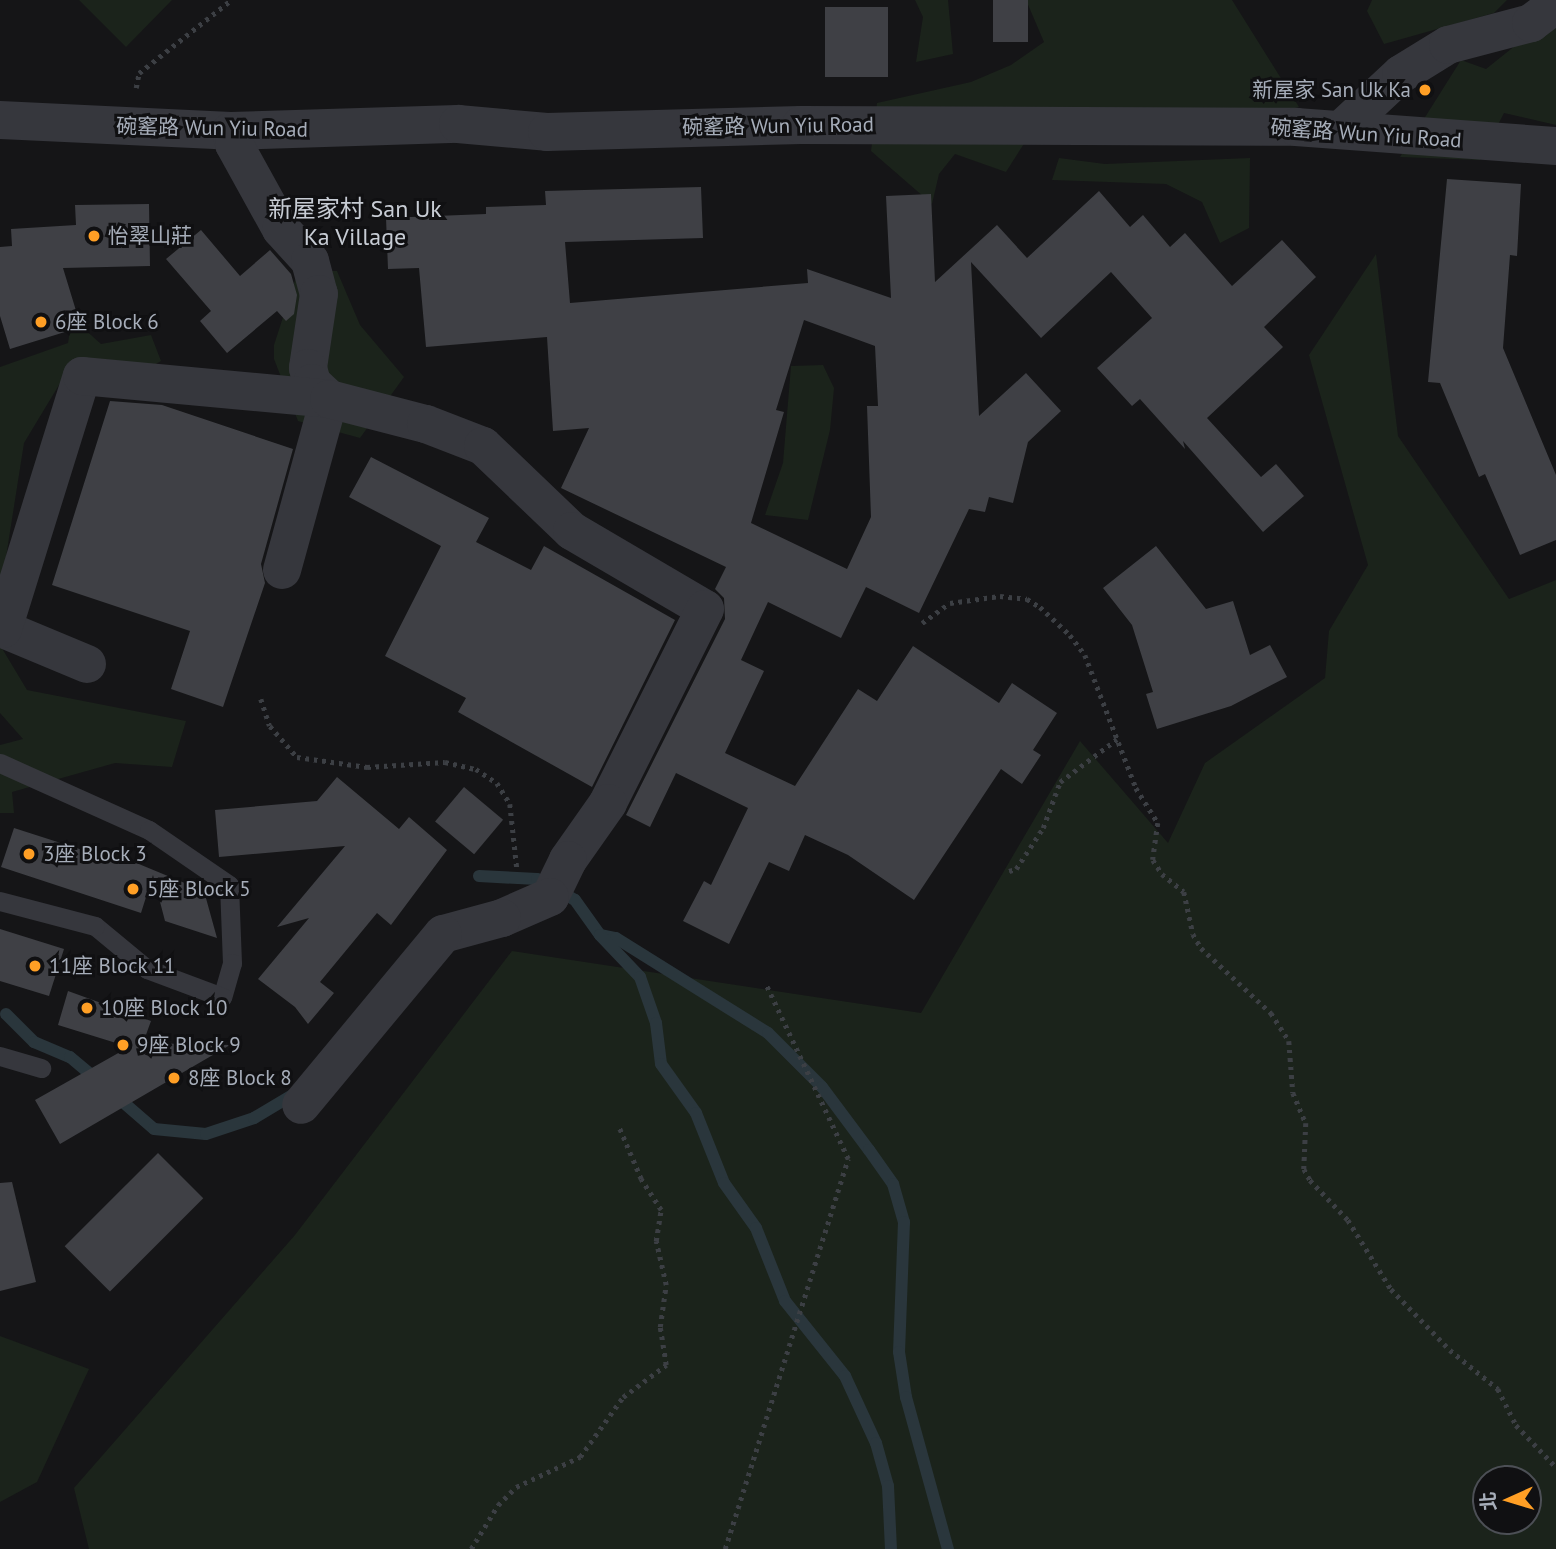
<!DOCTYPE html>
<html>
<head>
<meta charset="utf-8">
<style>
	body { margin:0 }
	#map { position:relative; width:1556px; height:1549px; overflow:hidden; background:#151517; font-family:"PT Sans","Noto Sans TC",sans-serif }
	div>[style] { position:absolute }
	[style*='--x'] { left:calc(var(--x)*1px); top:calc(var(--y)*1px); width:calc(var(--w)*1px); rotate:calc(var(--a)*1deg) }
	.green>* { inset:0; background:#1b231b }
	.stream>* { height:12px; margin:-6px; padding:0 6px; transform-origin:6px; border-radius:6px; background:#2a363c }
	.building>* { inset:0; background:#3f4045; transform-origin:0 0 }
	.path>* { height:4.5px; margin-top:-2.25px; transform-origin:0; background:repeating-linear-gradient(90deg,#3c3f44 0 3.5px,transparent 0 8.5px) }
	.service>* { height:19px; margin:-9.5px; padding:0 9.5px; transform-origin:9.5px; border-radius:9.5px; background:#36373d }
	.minor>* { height:38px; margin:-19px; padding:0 19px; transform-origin:19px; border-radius:19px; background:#36373d }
	.dots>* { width:19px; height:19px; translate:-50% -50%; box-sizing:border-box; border:4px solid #101012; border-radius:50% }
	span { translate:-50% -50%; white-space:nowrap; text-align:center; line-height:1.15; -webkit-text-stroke:6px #101012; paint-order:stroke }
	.poi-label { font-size:21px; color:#a6adb9 }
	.right { translate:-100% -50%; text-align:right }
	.left { translate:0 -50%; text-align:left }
	.street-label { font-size:21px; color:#a6adb9 }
	.quarter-label { font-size:24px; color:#c7ccd4 }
	.north { position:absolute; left:1472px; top:1465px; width:70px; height:70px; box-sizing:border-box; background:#101012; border:2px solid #4c4f55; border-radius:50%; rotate:266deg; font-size:19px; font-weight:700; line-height:28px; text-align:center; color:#a6adb9 }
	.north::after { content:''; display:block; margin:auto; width:24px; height:32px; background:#ff9f25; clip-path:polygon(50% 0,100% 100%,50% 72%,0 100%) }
</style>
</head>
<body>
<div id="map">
	<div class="green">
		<div style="clip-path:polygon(79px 0,172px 0,126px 47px)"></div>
		<div style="clip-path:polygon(915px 0,948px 0,953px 54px,916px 62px,923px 17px)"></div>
		<div style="clip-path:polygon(1026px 0,1232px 0,1299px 107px,1177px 135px,1025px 142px,1006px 172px,955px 154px,939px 174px,932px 204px,871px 151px,877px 103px,971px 82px,1011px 65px,1044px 42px)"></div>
		<div style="clip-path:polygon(1372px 0,1507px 0,1494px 13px,1384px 44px,1367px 11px)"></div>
		<div style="clip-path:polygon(1556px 13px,1556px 125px,1504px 113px,1480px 160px,1400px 157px,1461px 60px,1486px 69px)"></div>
		<div style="clip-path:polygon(1059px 158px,1105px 164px,1250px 158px,1249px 228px,1220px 243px,1202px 202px,1166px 184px,1052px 180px)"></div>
		<div style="clip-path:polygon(evenodd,1376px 254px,1398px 436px,1509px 599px,1556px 580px,1556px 1549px,89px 1549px,74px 1488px,295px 1235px,512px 951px,921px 1013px,1080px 741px,1168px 843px,1205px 763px,1325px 678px,1329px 631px,1368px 565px,1309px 355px,1376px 254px,1528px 1479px,1528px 1521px,1486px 1521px,1486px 1479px,1528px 1479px)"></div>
		<div style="clip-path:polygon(298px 271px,337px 271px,360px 325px,404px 377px,360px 438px,298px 421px,274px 359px,274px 345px)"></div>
		<div style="clip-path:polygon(72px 318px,101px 344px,151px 335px,161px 361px,140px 373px,71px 365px,24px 443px,0 595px,0 367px,68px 343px)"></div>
		<div style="clip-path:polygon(823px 365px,834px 388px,830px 430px,808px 520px,765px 515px,783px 463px,791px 366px)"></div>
		<div style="clip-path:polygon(0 645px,27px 690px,186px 721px,172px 767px,115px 763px,12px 792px,14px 813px,0 813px,0 745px,23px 739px,0 713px)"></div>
		<div style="clip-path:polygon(0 1336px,89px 1369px,37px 1482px,0 1502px)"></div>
	</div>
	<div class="stream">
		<div style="--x:479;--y:876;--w:58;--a:3"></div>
		<div style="--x:537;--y:879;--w:43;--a:28.9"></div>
		<div style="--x:575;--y:900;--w:43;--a:54.5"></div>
		<div style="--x:600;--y:935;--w:16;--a:11"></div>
		<div style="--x:616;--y:938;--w:179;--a:32"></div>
		<div style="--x:768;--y:1033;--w:76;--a:45"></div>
		<div style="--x:822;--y:1087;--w:79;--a:53.3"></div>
		<div style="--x:869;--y:1150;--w:42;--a:54.8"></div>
		<div style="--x:893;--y:1184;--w:40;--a:74"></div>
		<div style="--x:904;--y:1222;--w:130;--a:92.2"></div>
		<div style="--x:899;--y:1352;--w:46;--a:81.2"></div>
		<div style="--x:906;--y:1397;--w:158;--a:74.6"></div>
		<div style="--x:600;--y:935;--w:58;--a:46.4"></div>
		<div style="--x:640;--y:977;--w:49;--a:70.8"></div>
		<div style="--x:656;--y:1023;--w:41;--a:83"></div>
		<div style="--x:661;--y:1064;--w:60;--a:54.5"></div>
		<div style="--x:696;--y:1113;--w:75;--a:68.2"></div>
		<div style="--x:724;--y:1183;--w:55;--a:54.6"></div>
		<div style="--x:756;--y:1228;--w:79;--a:68.3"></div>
		<div style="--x:785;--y:1301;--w:96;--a:51.3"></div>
		<div style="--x:845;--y:1376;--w:74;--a:65.2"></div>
		<div style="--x:876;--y:1443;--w:45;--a:74.4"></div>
		<div style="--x:888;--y:1486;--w:63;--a:87.3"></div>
		<div style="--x:6;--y:1014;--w:40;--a:45"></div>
		<div style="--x:34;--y:1042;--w:39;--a:23"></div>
		<div style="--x:70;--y:1057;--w:39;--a:40"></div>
		<div style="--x:116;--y:1096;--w:50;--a:41"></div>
		<div style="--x:154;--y:1129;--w:52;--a:5.5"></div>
		<div style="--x:206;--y:1134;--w:51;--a:-18.4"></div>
		<div style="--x:254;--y:1118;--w:49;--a:-30.8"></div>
	</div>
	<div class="building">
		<div style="left:993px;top:0;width:35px;height:42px"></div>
		<div style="left:825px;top:7px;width:63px;height:70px"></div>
		<div style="clip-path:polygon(1447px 179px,1521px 184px,1517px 256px,1510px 255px,1503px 348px,1556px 475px,1556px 540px,1520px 555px,1485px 474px,1479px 477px,1440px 383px,1428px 382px)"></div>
		<div style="clip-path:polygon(evenodd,701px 187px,703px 238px,565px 242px,570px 303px,808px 283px,807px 269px,891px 298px,886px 196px,931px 194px,935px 282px,997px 225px,1027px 258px,1099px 191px,1130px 227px,1143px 215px,1170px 247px,1185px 233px,1232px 286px,1282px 240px,1316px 277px,1264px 327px,1283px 347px,1207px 418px,1261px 477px,1276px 464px,1304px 496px,1263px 532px,1183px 441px,1185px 449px,1140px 399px,1132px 406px,1097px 368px,1152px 318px,1111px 272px,1041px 338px,971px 262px,979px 416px,1026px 373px,1061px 411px,1028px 442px,1013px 503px,989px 497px,985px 512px,969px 509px,919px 613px,866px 587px,841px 638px,768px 602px,741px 660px,764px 671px,725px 753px,795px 786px,858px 689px,877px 701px,913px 646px,999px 703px,1012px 683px,1057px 713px,1033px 750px,1041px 755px,1022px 784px,1001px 769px,914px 900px,848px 855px,805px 835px,789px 871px,769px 862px,729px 944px,683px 921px,704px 881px,711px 885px,748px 808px,676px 773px,650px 827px,626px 815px,725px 619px,724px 598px,715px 589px,726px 567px,561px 488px,589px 428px,553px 431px,547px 337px,426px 347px,419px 268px,388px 269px,386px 218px,486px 214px,486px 207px,546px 205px,545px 191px,701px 187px,804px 320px,875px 346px,878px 406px,867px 406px,871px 517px,847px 569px,751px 523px,784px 412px,776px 410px,804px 320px)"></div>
		<div style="clip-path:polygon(149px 204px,150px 266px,63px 268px,81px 327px,10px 349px,0 316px,0 247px,12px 246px,11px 229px,76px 225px,75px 205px)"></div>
		<div style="clip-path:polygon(201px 230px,240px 276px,270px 250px,291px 274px,297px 295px,294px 314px,286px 321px,277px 311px,227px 353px,200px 321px,211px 311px,166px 259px)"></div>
		<div style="clip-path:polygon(110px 401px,162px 405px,293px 449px,261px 564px,265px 583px,223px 707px,171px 689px,190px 631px,52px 585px)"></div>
		<div style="clip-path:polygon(371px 457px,489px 518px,476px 542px,531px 570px,544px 546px,675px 620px,592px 787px,458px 712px,466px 698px,385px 656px,441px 546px,349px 497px)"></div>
		<div style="clip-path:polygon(1156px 546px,1206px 609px,1233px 601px,1250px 655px,1270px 645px,1287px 677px,1231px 706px,1157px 729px,1146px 694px,1153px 692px,1132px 625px,1103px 588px)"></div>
		<div style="clip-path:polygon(337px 777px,399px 829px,409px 817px,447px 850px,391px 925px,377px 913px,320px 982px,334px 993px,308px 1024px,295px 1007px,258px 979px,309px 918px,277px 927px,345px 846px,219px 857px,215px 810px,317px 801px)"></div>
		<div style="left:464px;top:787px;width:51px;height:45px;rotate:40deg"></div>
		<div style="clip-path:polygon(14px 828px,120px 862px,122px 857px,204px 891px,217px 938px,165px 921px,153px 875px,141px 913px,1px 867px)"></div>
		<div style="clip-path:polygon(0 929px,64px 949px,49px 996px,0 981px)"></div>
		<div style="clip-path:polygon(68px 991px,151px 1021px,143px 1043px,230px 1045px,60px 1144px,35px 1100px,129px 1047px,58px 1025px)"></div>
		<div style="left:158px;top:1153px;width:64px;height:132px;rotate:45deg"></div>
		<div style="clip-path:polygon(12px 1182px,36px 1282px,0 1291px,0 1183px)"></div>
	</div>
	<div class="path">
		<div style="--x:136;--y:88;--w:15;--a:-79"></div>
		<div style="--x:139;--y:73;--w:117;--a:-38.4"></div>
		<div style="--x:922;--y:623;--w:34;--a:-36"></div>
		<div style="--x:950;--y:603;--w:50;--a:-8"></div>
		<div style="--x:1000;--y:596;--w:27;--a:6"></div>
		<div style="--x:1027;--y:599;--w:15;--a:32"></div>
		<div style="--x:1040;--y:607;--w:41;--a:43"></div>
		<div style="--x:1070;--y:635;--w:25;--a:53"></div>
		<div style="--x:1085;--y:655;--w:142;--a:69"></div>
		<div style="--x:1136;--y:788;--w:41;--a:57.8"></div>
		<div style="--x:1158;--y:823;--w:37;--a:98"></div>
		<div style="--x:1153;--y:860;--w:17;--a:57"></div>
		<div style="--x:1162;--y:874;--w:28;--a:39"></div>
		<div style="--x:1184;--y:892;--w:43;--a:77.9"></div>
		<div style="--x:1193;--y:934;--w:16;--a:60"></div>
		<div style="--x:1201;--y:948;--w:96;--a:42.9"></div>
		<div style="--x:1271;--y:1013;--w:33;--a:57"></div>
		<div style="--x:1289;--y:1041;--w:52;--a:85.6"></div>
		<div style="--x:1293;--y:1093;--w:33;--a:67"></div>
		<div style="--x:1306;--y:1123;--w:46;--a:92.5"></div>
		<div style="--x:1304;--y:1169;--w:13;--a:61"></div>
		<div style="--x:1310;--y:1180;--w:55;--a:46.5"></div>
		<div style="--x:1348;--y:1220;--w:81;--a:58.1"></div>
		<div style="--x:1391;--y:1289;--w:85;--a:46"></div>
		<div style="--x:1450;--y:1350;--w:62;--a:39.1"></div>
		<div style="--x:1498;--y:1389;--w:40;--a:63.4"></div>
		<div style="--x:1516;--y:1425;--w:58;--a:46.4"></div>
		<div style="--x:261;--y:699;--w:28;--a:72"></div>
		<div style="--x:270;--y:726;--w:41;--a:48.9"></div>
		<div style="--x:297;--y:757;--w:71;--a:8.1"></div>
		<div style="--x:367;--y:767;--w:78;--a:-3.7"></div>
		<div style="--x:445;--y:762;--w:32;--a:13"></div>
		<div style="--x:476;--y:769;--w:25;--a:34"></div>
		<div style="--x:497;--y:783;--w:25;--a:58"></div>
		<div style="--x:510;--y:804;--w:64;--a:83.8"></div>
		<div style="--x:1009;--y:871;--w:7;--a:-16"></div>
		<div style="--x:1016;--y:869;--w:49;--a:-56.6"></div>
		<div style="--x:1043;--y:828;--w:49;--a:-69.7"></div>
		<div style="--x:1060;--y:782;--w:71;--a:-37"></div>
		<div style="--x:471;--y:1549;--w:52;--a:-58.5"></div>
		<div style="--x:498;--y:1505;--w:25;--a:-45"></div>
		<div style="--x:516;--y:1487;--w:71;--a:-25.1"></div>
		<div style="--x:580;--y:1457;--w:74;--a:-54.4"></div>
		<div style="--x:623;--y:1397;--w:54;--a:-36.7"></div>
		<div style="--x:666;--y:1365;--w:38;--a:-99"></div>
		<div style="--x:660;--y:1327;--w:42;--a:-81.9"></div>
		<div style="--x:666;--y:1285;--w:45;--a:-102.8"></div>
		<div style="--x:656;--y:1241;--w:31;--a:-81"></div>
		<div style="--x:661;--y:1210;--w:37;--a:-123"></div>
		<div style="--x:641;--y:1179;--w:59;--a:-113.1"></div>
		<div style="--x:725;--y:1549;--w:409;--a:-72.5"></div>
		<div style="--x:848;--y:1159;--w:195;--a:-115.2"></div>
	</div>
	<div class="service">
		<div style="--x:0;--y:763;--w:163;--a:24.2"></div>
		<div style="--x:149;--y:830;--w:97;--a:34.5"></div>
		<div style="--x:229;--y:885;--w:78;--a:87.8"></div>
		<div style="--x:232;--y:963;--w:35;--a:106"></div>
		<div style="--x:222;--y:997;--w:80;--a:-159.5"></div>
		<div style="--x:147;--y:969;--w:67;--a:-140.4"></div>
		<div style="--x:95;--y:926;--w:98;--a:-165.3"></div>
		<div style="--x:0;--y:1056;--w:43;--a:16.3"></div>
	</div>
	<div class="minor">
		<div style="--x:0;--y:120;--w:231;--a:2.7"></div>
		<div style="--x:231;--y:131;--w:227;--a:-1.8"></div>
		<div style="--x:458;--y:124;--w:89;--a:5.1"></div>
		<div style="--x:547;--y:132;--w:254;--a:-1.6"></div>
		<div style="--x:801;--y:125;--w:495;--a:0.2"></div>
		<div style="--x:1296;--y:127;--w:261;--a:4.2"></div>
		<div style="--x:1343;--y:128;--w:79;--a:-43"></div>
		<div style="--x:1401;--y:74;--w:55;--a:-31.7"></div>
		<div style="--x:1448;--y:45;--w:86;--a:-14.8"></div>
		<div style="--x:1531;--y:23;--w:31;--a:-37"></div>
		<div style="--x:231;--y:131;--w:13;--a:77"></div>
		<div style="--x:234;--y:144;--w:97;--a:61.1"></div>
		<div style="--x:281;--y:229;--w:43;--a:47.8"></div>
		<div style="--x:310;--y:261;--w:34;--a:75"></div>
		<div style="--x:319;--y:294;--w:75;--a:98.5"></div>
		<div style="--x:308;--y:368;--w:16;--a:75"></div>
		<div style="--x:312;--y:383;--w:23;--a:43"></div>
		<div style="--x:282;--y:570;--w:177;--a:-74.6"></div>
		<div style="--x:87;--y:664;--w:91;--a:-157.4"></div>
		<div style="--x:3;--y:629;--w:265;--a:-72.7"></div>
		<div style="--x:82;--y:376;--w:248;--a:5.3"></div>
		<div style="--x:329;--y:399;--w:100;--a:14.5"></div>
		<div style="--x:426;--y:424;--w:61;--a:21.1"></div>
		<div style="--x:483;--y:446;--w:123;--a:43.7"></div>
		<div style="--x:572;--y:531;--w:154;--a:30.4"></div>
		<div style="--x:705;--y:609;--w:217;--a:116.6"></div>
		<div style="--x:608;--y:803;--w:70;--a:125.1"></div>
		<div style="--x:568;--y:860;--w:41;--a:115.9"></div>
		<div style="--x:550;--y:897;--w:52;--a:156.4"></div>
		<div style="--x:502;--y:918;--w:61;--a:164.8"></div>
		<div style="--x:443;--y:934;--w:222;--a:129.7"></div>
	</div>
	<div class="dots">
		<div style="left:1425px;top:90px;background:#ff9f25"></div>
		<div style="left:94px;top:236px;background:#ff9f25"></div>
		<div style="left:41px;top:322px;background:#ff9f25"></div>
		<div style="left:29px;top:854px;background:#ff9f25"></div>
		<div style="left:133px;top:889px;background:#ff9f25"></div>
		<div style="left:35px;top:966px;background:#ff9f25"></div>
		<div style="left:87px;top:1008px;background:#ff9f25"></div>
		<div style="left:123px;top:1045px;background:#ff9f25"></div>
		<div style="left:174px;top:1078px;background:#ff9f25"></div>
	</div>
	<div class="poi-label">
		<span class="right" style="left:1411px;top:90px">新屋家 San Uk Ka</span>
		<span class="left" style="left:108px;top:236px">怡翠山莊</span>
		<span class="left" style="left:55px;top:322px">6座 Block 6</span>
		<span class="left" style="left:43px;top:854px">3座 Block 3</span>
		<span class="left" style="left:147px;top:889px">5座 Block 5</span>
		<span class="left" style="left:49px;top:966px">11座 Block 11</span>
		<span class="left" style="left:101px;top:1008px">10座 Block 10</span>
		<span class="left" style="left:137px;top:1045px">9座 Block 9</span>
		<span class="left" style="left:188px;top:1078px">8座 Block 8</span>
	</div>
	<div class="street-label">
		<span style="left:778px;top:126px;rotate:-1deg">碗窰路 Wun Yiu Road</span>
		<span style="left:212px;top:128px;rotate:1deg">碗窰路 Wun Yiu Road</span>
		<span style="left:1366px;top:134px;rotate:4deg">碗窰路 Wun Yiu Road</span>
	</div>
	<div class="quarter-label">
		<span style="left:355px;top:223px">新屋家村 San Uk<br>Ka Village</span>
	</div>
	<div class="north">北</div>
</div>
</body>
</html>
